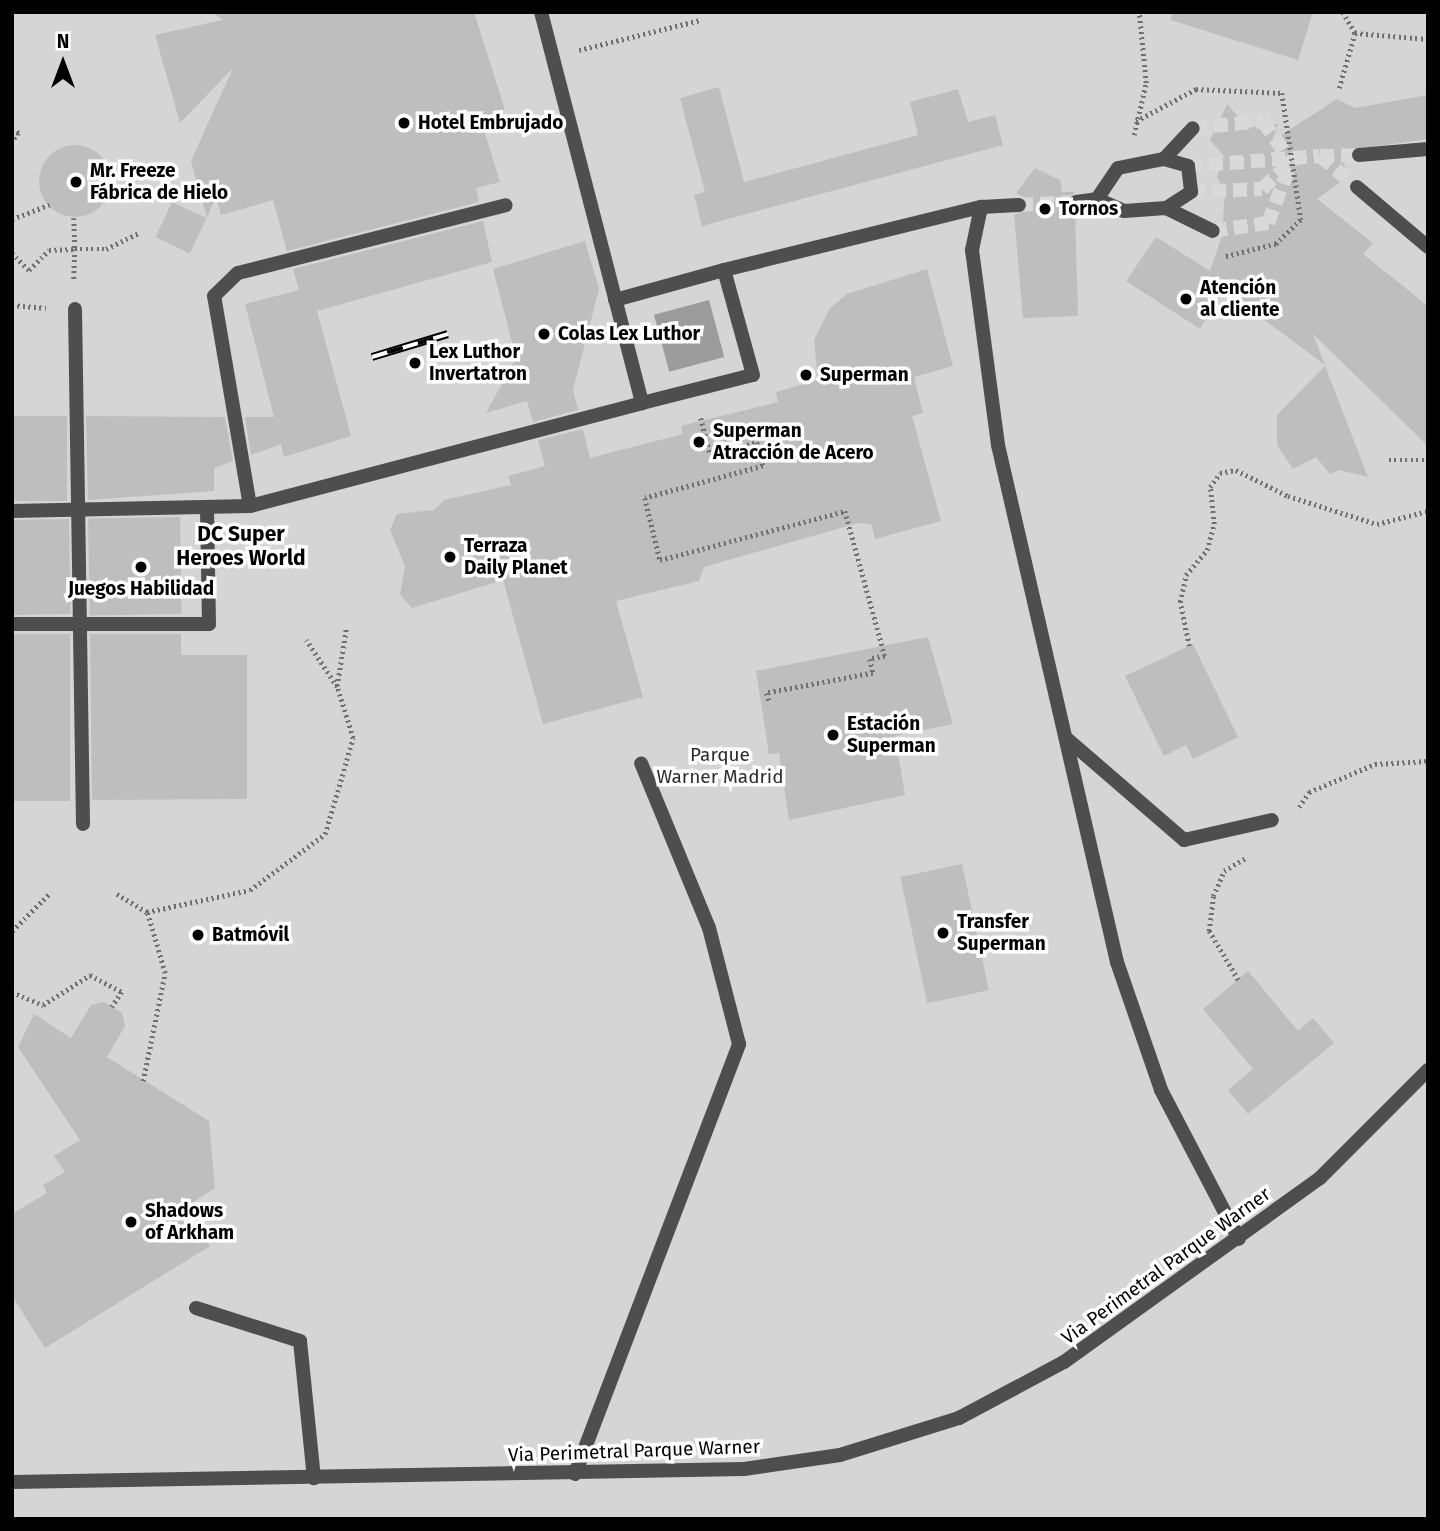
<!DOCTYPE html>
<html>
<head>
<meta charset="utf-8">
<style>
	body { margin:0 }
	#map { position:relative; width:1440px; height:1531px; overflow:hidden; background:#fff; font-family:"Fira Sans",sans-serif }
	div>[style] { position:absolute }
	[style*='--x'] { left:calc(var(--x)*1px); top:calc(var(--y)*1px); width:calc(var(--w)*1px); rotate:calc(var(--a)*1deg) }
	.green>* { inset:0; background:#d5d5d5; transform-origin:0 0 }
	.water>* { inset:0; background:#9c9c9c; transform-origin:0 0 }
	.building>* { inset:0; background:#bebebe; transform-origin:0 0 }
	.round { border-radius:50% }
	.pedestrian-tunnel>* { height:14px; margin-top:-7px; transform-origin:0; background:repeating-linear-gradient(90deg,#d9d9d9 0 14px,transparent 0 21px) }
	.path>* { height:4.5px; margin-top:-2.25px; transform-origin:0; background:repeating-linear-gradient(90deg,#707070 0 2px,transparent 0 5.5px) }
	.service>* { height:14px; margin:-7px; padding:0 7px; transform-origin:7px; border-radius:7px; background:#4e4e4e }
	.pedestrian>* { height:14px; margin:-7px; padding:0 7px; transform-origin:7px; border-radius:7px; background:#4e4e4e }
	.rail>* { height:8px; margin-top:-4px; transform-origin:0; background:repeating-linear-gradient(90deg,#fff 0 16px,#000 0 32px); box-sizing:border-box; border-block:2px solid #000 }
	.dots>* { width:19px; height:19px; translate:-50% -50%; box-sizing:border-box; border:4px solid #fff; border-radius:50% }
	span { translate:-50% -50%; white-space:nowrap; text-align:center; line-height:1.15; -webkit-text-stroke:7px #fff; paint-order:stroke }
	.poi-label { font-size:19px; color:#000; font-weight:700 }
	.left { translate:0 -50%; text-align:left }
	.park-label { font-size:19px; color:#2c2c2c }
	.street-label { font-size:19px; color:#000 }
	.neighbourhood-label { font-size:21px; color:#000; font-weight:700 }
	.frame { position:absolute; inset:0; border:14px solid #000; pointer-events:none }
	.north { position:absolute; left:28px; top:28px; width:70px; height:70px; -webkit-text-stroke:5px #fff; paint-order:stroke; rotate:0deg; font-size:19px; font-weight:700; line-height:28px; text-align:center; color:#000 }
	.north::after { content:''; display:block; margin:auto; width:24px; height:32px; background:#000; clip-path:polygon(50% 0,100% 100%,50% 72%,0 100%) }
</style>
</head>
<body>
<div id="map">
	<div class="green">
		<div style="left:12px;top:12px;width:1416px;height:1507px"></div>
	</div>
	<div class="water">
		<div style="left:709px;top:300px;width:59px;height:57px;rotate:75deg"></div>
	</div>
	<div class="building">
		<div style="clip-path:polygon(212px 12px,474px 12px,505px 110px,480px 117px,500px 182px,476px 188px,479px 202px,287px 251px,273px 200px,221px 215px,216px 196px,207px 218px,191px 161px,233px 68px,180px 123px,155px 35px,223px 20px)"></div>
		<div style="clip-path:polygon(1172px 12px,1313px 12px,1298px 60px,1171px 20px)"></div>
		<div style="clip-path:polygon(719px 87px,744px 182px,918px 135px,910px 102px,958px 89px,968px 122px,995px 115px,1003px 145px,702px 226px,694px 195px,705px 192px,680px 98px)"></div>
		<div style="clip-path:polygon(1428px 95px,1428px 139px,1343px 151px,1346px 178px,1317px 199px,1373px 243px,1363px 254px,1428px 306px,1428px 446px,1313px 334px,1325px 365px,1224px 290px,1200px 329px,1126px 281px,1156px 237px,1210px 271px,1222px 235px,1225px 192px,1217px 177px,1224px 156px,1210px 140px,1227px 104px,1248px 128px,1278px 124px,1272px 141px,1337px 99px,1355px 108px)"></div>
		<div class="round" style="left:39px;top:145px;width:72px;height:72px"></div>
		<div style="clip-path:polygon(1035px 168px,1060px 180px,1062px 192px,1075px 192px,1066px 203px,1075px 211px,1078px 316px,1023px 318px,1014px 215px,1028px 209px,1027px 199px,1016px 193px)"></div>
		<div style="left:172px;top:202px;width:38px;height:39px;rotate:25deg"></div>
		<div style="clip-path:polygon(483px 221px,492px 262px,317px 311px,351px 436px,284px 457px,281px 444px,251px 455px,245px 417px,274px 417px,245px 304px,299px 290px,293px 269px)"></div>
		<div style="clip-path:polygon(585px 241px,599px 289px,573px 390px,578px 410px,533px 422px,527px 401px,486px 413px,516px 358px,493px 269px)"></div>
		<div style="clip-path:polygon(927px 269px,953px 366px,914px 377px,923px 413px,912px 416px,941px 521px,875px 539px,871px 524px,858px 523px,704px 567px,699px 581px,616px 601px,643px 697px,543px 724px,503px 580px,412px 608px,400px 594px,405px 566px,390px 530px,397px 514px,434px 510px,444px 500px,511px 485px,508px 476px,545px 466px,538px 440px,583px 429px,590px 458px,683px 434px,681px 426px,778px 402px,776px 392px,818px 380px,814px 340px,830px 308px,847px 294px)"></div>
		<div style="clip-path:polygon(1325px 366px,1368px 477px,1339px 470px,1330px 474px,1316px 457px,1293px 469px,1277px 445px,1277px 415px)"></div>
		<div style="left:12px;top:416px;width:55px;height:85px"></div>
		<div style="clip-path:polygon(86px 416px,225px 417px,233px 461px,214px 468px,214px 491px,88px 500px)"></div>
		<div style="left:180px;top:517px;width:97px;height:92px;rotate:89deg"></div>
		<div style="left:69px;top:519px;width:95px;height:57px;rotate:89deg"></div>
		<div style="left:12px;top:634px;width:58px;height:167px"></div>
		<div style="clip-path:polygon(90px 634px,181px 634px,181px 655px,247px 655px,247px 799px,92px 800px)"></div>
		<div style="clip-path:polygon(928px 637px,953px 724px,895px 736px,905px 795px,789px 820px,779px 753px,769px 754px,756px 671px)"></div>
		<div style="clip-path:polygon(1193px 644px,1238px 737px,1193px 759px,1186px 745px,1164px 756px,1125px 676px)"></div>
		<div style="left:962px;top:864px;width:129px;height:63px;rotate:78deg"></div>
		<div style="clip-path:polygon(1248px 971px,1298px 1031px,1313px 1018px,1334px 1043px,1248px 1114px,1228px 1090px,1253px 1069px,1203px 1009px)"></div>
		<div style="clip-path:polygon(104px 1002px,122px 1013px,125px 1026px,107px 1057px,209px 1121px,215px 1188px,186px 1207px,210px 1246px,45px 1348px,12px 1296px,12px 1214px,47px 1193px,43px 1185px,65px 1172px,54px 1156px,80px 1140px,18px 1047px,34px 1014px,71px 1038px,91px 1005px)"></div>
	</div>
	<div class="pedestrian-tunnel">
		<div style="--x:1193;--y:128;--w:70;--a:-5.7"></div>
		<div style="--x:1263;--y:121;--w:50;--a:55.7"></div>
		<div style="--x:1320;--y:156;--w:39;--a:-1"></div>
		<div style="--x:1188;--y:166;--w:132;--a:-4.3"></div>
		<div style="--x:1320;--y:156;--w:48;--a:40"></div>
		<div style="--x:1191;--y:192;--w:71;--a:-2.4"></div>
		<div style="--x:1262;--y:189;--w:35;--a:-43"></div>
		<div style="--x:1019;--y:205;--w:57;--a:-3"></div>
		<div style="--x:1213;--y:231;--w:56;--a:-8.3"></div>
		<div style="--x:1268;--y:223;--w:65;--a:-69.3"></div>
	</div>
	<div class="path">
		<div style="--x:1343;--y:12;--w:24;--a:60"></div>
		<div style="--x:579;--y:50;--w:125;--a:-13.9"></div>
		<div style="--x:1339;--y:88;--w:57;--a:-73.8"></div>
		<div style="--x:1355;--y:33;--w:73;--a:4.7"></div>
		<div style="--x:1136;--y:121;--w:68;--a:-28.1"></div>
		<div style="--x:1196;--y:89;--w:86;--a:2.7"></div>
		<div style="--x:1282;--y:93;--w:128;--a:81.5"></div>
		<div style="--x:1301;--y:220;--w:35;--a:136"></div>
		<div style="--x:1276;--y:244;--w:54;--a:166"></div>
		<div style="--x:12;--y:130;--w:8;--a:23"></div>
		<div style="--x:19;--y:133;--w:11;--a:131"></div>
		<div style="--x:1134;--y:135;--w:53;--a:-77"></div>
		<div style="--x:1146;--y:83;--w:71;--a:-95.6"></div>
		<div style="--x:74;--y:218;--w:31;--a:88"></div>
		<div style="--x:75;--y:249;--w:31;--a:0"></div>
		<div style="--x:106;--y:249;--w:37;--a:-26"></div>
		<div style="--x:12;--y:219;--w:40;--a:-21"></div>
		<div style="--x:12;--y:253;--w:24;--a:45"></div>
		<div style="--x:29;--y:270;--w:28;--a:-45"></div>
		<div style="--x:49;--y:250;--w:26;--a:-2"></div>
		<div style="--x:75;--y:249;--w:31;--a:92"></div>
		<div style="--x:12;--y:305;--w:34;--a:5"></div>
		<div style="--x:701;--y:418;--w:38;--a:76"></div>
		<div style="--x:710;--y:455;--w:49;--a:-15.5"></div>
		<div style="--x:757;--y:442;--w:25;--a:76"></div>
		<div style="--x:763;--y:466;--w:122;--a:164.8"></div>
		<div style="--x:645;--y:498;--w:64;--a:76.4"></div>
		<div style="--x:660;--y:560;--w:191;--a:-14.8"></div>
		<div style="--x:845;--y:511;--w:150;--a:74.6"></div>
		<div style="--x:885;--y:656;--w:15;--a:169"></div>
		<div style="--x:870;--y:659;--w:14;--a:78"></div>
		<div style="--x:873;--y:673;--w:108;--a:169.3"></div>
		<div style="--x:767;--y:693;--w:8;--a:76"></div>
		<div style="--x:1389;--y:460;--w:39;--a:0"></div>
		<div style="--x:1189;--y:646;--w:45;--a:-101.6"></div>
		<div style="--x:1180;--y:602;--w:28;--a:-77"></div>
		<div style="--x:1186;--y:575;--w:33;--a:-50"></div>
		<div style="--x:1207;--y:550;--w:27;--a:-75"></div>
		<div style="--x:1214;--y:524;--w:37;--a:-96"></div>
		<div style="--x:1210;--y:487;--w:17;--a:-54"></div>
		<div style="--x:1220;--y:473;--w:16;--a:-11"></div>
		<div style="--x:1236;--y:470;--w:58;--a:26.6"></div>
		<div style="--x:1288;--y:496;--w:93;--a:17.5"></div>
		<div style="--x:1377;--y:524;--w:53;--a:-14.3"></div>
		<div style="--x:337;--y:686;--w:58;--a:-81"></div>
		<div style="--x:1299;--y:807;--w:18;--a:-56"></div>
		<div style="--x:1309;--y:792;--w:72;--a:-23"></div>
		<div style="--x:1375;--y:764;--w:53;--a:-3.2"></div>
		<div style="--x:117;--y:894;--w:35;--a:31"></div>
		<div style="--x:147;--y:912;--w:105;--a:-12.1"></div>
		<div style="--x:250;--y:890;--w:94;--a:-36.7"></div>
		<div style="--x:325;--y:834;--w:100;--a:-73.7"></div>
		<div style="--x:353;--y:738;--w:53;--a:-107.4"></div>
		<div style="--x:337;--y:687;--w:56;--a:-123.4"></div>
		<div style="--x:12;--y:931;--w:55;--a:-45"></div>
		<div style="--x:1238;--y:980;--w:57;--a:-120.6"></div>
		<div style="--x:1209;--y:931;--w:35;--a:-83"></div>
		<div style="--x:1213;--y:896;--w:27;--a:-66"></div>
		<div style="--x:1224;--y:871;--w:26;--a:-31"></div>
		<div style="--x:12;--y:992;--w:34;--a:23"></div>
		<div style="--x:43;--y:1005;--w:56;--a:-32.6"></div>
		<div style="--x:90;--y:975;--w:36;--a:28"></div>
		<div style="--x:122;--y:992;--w:18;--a:124"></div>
		<div style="--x:143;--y:1081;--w:110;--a:-78.5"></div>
		<div style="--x:165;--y:973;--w:64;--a:-106.4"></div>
	</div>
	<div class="service">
		<div style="--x:981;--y:207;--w:44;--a:101.8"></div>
		<div style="--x:972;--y:250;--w:197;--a:82.4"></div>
		<div style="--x:998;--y:445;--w:531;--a:77.04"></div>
		<div style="--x:1117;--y:962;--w:135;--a:71"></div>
		<div style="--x:1161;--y:1090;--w:168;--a:62.4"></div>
		<div style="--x:250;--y:506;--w:213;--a:-99.7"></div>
		<div style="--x:214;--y:296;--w:33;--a:-44"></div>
		<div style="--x:238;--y:273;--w:276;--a:-14.2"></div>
		<div style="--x:1066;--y:738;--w:156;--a:40.8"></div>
		<div style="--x:1184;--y:840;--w:90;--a:-12.8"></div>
		<div style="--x:196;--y:1308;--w:109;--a:17.6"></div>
		<div style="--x:300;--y:1341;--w:138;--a:84.2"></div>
		<div style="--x:575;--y:1474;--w:460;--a:-69.1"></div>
		<div style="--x:739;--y:1044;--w:120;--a:-104.5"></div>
		<div style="--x:709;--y:928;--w:178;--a:-112.4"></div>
		<div style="--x:12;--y:1482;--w:732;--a:-1.02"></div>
		<div style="--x:744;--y:1469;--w:97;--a:-8.3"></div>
		<div style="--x:840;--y:1455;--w:125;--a:-17.3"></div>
		<div style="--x:959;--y:1418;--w:119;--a:-28.1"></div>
		<div style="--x:1064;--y:1362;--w:315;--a:-35.7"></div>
		<div style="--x:1320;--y:1178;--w:153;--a:-45"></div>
	</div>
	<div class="pedestrian">
		<div style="--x:541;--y:12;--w:404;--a:75.5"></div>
		<div style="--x:642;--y:403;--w:114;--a:-14.2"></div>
		<div style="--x:753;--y:375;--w:109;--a:-105.4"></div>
		<div style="--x:724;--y:270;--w:113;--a:164.6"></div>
		<div style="--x:1359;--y:155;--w:69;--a:-5"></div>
		<div style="--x:1164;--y:159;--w:42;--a:-46.9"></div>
		<div style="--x:1357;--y:187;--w:93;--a:40.2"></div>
		<div style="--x:1076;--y:202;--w:21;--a:-8"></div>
		<div style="--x:1097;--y:199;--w:37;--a:-56"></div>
		<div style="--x:1118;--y:168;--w:47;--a:-11.1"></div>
		<div style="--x:1164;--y:159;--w:25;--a:16"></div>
		<div style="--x:1188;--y:166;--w:26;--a:83"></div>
		<div style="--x:1191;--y:192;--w:30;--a:147"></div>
		<div style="--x:1166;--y:208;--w:42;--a:175.9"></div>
		<div style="--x:1124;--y:211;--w:30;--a:-156"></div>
		<div style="--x:1166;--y:208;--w:52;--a:26.1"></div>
		<div style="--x:724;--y:270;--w:265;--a:-13.8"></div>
		<div style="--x:981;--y:207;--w:38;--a:-3"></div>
		<div style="--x:75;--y:309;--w:515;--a:89.11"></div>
		<div style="--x:12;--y:511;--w:238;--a:-1.2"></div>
		<div style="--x:250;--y:506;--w:405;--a:-14.7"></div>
		<div style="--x:12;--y:624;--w:197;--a:0"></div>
		<div style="--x:209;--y:624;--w:115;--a:-91"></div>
	</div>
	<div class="rail">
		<div style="--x:372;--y:357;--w:79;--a:-16.8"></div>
	</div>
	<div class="dots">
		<div style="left:404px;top:123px;background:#000"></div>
		<div style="left:76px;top:182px;background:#000"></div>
		<div style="left:1045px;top:209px;background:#000"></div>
		<div style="left:1186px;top:299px;background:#000"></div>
		<div style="left:544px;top:334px;background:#000"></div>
		<div style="left:415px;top:363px;background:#000"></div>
		<div style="left:806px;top:375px;background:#000"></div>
		<div style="left:699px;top:442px;background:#000"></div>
		<div style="left:450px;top:557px;background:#000"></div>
		<div style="left:141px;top:567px;background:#000"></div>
		<div style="left:833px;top:735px;background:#000"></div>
		<div style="left:943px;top:933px;background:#000"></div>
		<div style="left:198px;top:935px;background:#000"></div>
		<div style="left:131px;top:1222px;background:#000"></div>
	</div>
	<div class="poi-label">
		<span class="left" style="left:418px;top:123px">Hotel Embrujado</span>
		<span class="left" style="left:90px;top:182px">Mr. Freeze<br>Fábrica de Hielo</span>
		<span class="left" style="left:1059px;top:209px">Tornos</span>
		<span class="left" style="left:1200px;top:299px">Atención<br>al cliente</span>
		<span class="left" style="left:558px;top:334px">Colas Lex Luthor</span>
		<span class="left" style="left:429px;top:363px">Lex Luthor<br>Invertatron</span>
		<span class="left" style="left:820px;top:375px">Superman</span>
		<span class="left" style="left:713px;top:442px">Superman<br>Atracción de Acero</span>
		<span class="left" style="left:464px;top:557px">Terraza<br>Daily Planet</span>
		<span style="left:141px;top:589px">Juegos Habilidad</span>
		<span class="left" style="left:847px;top:735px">Estación<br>Superman</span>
		<span class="left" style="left:957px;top:933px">Transfer<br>Superman</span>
		<span class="left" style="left:212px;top:935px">Batmóvil</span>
		<span class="left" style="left:145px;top:1222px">Shadows<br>of Arkham</span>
	</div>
	<div class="park-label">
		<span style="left:720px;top:766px">Parque<br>Warner Madrid</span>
	</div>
	<div class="street-label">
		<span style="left:1166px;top:1266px;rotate:-36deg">Via Perimetral Parque Warner</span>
		<span style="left:634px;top:1451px;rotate:-2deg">Via Perimetral Parque Warner</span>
	</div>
	<div class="neighbourhood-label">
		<span style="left:241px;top:546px">DC Super<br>Heroes World</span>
	</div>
	<div class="frame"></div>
	<div class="north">N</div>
</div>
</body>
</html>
